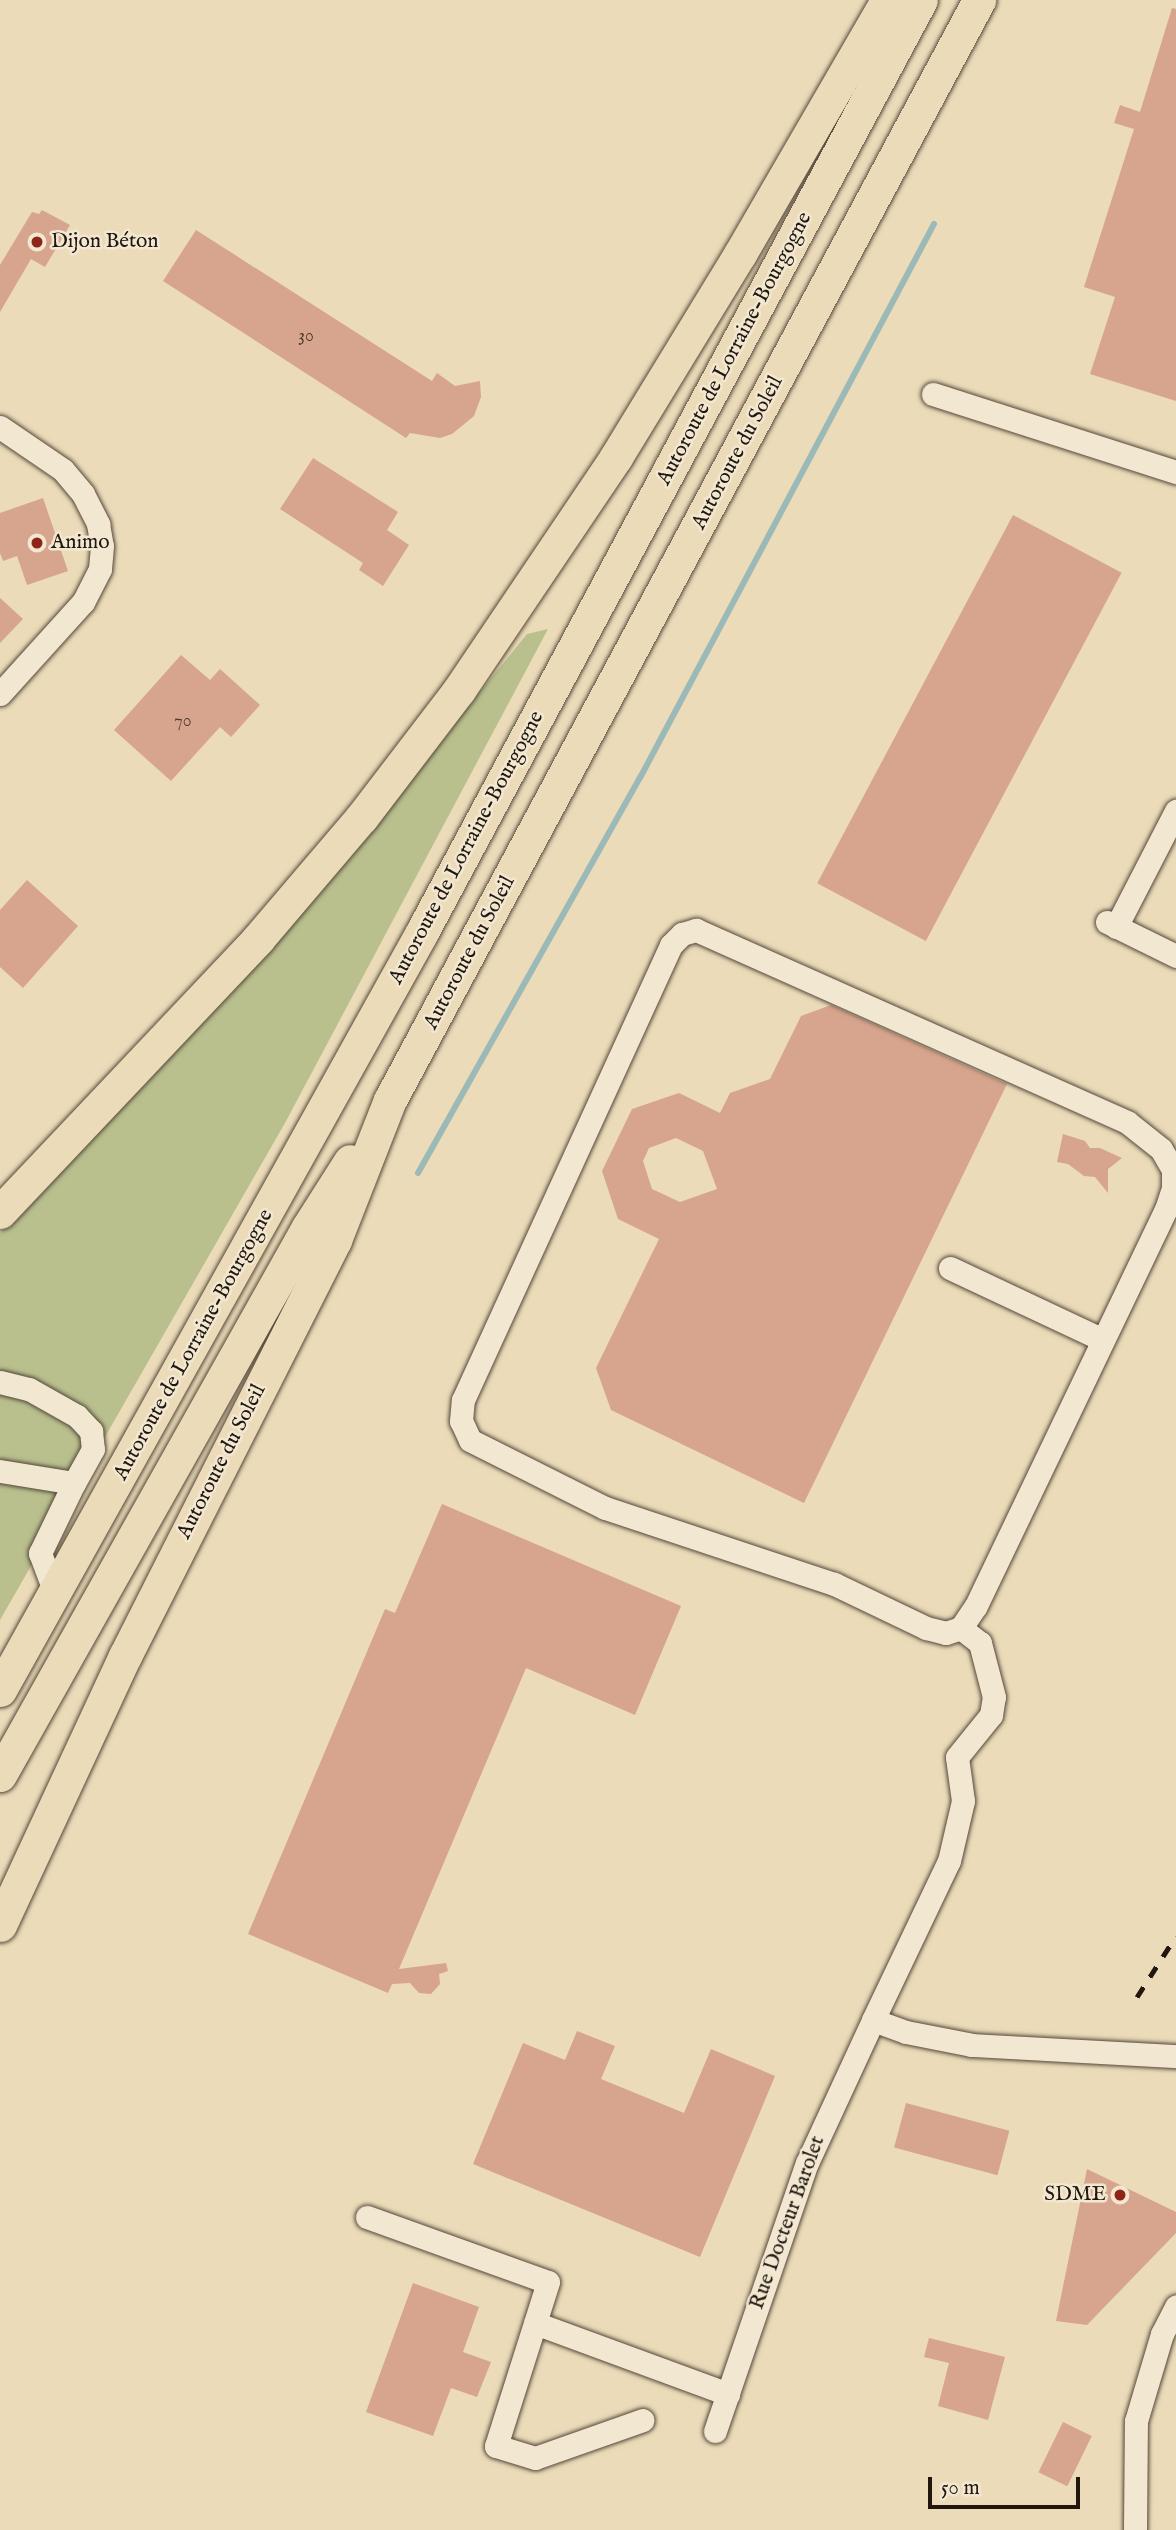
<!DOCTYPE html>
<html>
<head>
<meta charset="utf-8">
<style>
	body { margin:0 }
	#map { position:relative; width:1176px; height:2530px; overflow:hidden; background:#ebdbb9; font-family:"IM FELL English",serif }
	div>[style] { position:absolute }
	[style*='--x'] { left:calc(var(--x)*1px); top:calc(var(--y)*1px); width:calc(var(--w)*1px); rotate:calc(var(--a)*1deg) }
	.green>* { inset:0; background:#b9c08e }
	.stream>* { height:6px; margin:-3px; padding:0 3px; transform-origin:3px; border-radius:3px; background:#9ab9b7 }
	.building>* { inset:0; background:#d7a48d; transform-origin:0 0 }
	.roads { filter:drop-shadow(0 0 2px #54483a) drop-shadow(0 0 2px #54483a) }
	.minor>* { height:23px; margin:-11.5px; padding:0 11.5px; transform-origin:11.5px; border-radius:11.5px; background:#f2e8d2 }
	.highway>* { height:33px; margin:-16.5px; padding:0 16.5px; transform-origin:16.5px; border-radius:16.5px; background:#ebdbb9 }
	.rail>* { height:5px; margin-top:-2.5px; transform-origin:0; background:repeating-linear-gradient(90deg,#21170f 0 12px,transparent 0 24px) }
	.dots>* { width:19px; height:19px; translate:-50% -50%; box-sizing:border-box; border:4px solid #f2e8d2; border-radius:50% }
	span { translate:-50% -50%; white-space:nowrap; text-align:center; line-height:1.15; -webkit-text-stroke:5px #f2e8d2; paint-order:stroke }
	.number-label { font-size:18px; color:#4e3a2e }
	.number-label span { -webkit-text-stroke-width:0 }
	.poi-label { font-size:21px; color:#21170f }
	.left { translate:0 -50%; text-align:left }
	.right { translate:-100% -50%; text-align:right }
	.street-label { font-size:21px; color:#21170f }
	.scale { position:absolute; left:928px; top:2477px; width:152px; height:32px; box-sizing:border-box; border:4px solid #21170f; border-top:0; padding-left:9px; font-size:21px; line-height:24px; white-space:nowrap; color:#21170f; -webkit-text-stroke:5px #f2e8d2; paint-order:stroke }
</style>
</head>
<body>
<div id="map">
	<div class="green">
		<div style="clip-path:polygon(548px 629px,285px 1123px,0 1620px,0 1233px,181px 1046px,302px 911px,527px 634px)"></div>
	</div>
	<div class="stream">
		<div style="--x:418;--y:1173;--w:455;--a:-60.7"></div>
		<div style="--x:641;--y:776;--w:625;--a:-62.04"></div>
	</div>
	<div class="building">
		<div style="clip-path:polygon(1172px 8px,1176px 9px,1176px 401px,1090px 374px,1115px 297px,1084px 287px,1134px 129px,1114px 123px,1120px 105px,1140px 112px)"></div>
		<div style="clip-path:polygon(42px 210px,70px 225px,45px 267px,31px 259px,0 312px,0 265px,32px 212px,39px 214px)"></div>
		<div style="clip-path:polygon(196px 230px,432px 381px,437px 373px,455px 386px,480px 381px,481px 397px,474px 416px,452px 434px,440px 438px,410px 433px,406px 438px,163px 281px)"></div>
		<div style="clip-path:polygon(313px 458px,398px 512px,387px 530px,409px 545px,383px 586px,359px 570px,363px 563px,280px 509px)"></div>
		<div style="clip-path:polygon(43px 498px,68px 571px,27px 585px,17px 556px,3px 561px,0 553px,0 513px)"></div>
		<div style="left:1013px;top:515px;width:123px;height:417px;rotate:28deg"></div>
		<div style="clip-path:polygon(0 598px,23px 619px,0 643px)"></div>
		<div style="clip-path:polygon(181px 655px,210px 680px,220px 669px,260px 705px,231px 737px,220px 727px,171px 781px,114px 730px)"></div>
		<div style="clip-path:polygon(27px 880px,78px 926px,23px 988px,0 967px,0 910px)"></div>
		<div style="clip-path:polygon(evenodd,831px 1005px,1007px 1084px,804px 1503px,611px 1410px,596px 1368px,659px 1239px,618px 1219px,602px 1171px,632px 1109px,679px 1093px,720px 1113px,730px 1093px,770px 1079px,801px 1016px,831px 1005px,676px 1138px,703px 1151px,717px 1189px,680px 1202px,652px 1189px,643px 1161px,649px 1148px,676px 1138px)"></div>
		<div style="clip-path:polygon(1063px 1134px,1085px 1141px,1090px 1148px,1100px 1148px,1122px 1158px,1108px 1169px,1108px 1193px,1095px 1177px,1084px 1176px,1068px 1164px,1057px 1162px)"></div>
		<div style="clip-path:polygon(442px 1504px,681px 1606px,635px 1715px,526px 1668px,399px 1969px,446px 1963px,448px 1971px,439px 1974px,440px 1984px,431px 1994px,419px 1993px,410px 1983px,392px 1984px,388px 1993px,248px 1934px,385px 1609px,395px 1613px)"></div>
		<div style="clip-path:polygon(577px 2031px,615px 2046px,601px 2079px,684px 2113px,711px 2049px,775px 2076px,700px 2257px,473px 2164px,523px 2043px,565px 2060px)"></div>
		<div style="left:906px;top:2103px;width:107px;height:46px;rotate:15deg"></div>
		<div style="clip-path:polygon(1087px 2169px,1176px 2212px,1176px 2233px,1087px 2325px,1056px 2321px)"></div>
		<div style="clip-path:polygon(413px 2283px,479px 2307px,463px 2352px,491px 2362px,477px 2397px,451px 2388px,433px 2436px,366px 2412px)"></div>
		<div style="clip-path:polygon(929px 2338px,1005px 2357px,988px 2420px,938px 2406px,949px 2363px,924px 2357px)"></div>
		<div style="left:1063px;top:2422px;width:32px;height:56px;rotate:26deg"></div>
	</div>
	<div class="roads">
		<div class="minor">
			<div style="--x:933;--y:394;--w:255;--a:17.8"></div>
			<div style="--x:0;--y:427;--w:76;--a:34.3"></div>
			<div style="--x:63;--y:470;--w:31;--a:50"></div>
			<div style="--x:83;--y:494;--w:34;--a:63"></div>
			<div style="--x:98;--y:524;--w:22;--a:80"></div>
			<div style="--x:102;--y:546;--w:23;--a:95"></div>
			<div style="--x:100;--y:569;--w:37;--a:117"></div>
			<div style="--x:83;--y:602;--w:124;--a:132.1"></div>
			<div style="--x:1107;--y:922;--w:77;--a:26.2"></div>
			<div style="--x:1116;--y:927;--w:131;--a:-62.7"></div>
			<div style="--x:696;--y:930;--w:472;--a:24"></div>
			<div style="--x:1127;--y:1122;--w:43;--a:38.5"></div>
			<div style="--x:1161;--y:1149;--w:24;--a:60"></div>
			<div style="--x:1173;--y:1170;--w:18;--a:90"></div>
			<div style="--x:1173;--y:1188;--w:22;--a:108"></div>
			<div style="--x:1166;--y:1209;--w:441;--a:115.6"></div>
			<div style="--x:975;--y:1607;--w:25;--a:124"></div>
			<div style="--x:961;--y:1628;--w:16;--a:162"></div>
			<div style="--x:946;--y:1633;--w:21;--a:-166"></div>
			<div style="--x:926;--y:1628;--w:102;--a:-154.4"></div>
			<div style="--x:834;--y:1584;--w:241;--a:-161.6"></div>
			<div style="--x:605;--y:1508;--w:151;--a:-153.3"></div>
			<div style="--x:470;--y:1440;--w:21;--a:-115"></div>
			<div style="--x:461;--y:1421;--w:21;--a:-85"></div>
			<div style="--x:463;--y:1400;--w:500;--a:-65.43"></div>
			<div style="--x:671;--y:945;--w:16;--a:-45"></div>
			<div style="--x:682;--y:934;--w:15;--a:-16"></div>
			<div style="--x:950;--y:1268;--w:169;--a:25.2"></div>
			<div style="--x:0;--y:1382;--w:30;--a:14"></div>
			<div style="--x:29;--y:1389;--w:55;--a:29.4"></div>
			<div style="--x:77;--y:1416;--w:21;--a:47"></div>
			<div style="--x:91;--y:1431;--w:18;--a:84"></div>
			<div style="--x:93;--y:1449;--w:39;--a:119"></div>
			<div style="--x:0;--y:1471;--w:75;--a:9.2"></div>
			<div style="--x:74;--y:1483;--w:78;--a:115.9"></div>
			<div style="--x:40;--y:1553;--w:43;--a:69.4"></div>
			<div style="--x:873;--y:2020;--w:176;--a:-64.5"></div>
			<div style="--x:949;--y:1861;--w:62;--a:-76.9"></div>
			<div style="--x:963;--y:1801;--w:44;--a:-97.8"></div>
			<div style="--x:957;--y:1757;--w:54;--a:-51"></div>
			<div style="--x:991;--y:1715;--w:18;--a:-81"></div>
			<div style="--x:994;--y:1697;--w:56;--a:-104.5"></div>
			<div style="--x:980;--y:1643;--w:24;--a:-142"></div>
			<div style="--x:367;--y:2217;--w:192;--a:19.8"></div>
			<div style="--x:548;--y:2282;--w:172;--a:107.6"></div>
			<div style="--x:496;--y:2446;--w:41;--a:17.1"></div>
			<div style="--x:535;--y:2458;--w:114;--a:-19.4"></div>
			<div style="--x:535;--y:2323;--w:206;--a:20.2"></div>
			<div style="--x:715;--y:2431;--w:283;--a:-71.1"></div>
			<div style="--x:807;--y:2163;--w:157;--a:-65.2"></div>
			<div style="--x:873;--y:2020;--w:35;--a:20"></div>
			<div style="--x:906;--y:2032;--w:67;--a:11.1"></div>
			<div style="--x:972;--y:2045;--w:204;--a:3.1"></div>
			<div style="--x:1135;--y:2530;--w:109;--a:-89.5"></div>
			<div style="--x:1136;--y:2421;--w:91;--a:-73.4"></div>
			<div style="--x:1162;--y:2334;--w:31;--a:-63"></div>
		</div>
		<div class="highway">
			<div style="--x:0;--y:1212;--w:376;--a:-46.6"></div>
			<div style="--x:258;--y:939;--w:160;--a:-49.6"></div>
			<div style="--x:362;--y:817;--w:160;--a:-52.6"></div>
			<div style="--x:459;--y:690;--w:281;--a:-56"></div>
			<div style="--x:616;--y:457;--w:238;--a:-58.6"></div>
			<div style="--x:740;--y:254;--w:293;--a:-59.9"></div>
			<div style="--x:0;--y:1690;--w:868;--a:-60.89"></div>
			<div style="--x:422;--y:932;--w:1057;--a:-61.84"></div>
			<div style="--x:0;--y:1775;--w:629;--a:-60.66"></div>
			<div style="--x:308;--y:1227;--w:78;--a:-57.5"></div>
			<div style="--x:0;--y:1925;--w:297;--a:-65.1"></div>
			<div style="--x:125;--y:1656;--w:466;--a:-63.2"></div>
			<div style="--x:335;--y:1240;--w:150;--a:-68.6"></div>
			<div style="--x:390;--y:1100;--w:1248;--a:-61.83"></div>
		</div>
	</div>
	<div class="rail">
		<div style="--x:1137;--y:1997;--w:72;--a:-57.4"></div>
	</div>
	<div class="dots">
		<div style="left:37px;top:242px;background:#8f2418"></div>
		<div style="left:37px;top:543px;background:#8f2418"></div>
		<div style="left:1120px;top:2195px;background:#8f2418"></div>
	</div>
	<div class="number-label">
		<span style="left:306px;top:337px">30</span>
		<span style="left:183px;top:722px">70</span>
	</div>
	<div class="poi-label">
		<span class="left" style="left:51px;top:242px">Dijon Béton</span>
		<span class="left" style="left:51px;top:543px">Animo</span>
		<span class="right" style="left:1106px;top:2195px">SDME</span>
	</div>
	<div class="street-label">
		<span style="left:735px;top:349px;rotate:-62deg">Autoroute de Lorraine-Bourgogne</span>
		<span style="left:738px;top:453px;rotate:-62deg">Autoroute du Soleil</span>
		<span style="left:467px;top:848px;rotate:-62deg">Autoroute de Lorraine-Bourgogne</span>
		<span style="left:470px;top:953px;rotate:-62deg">Autoroute du Soleil</span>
		<span style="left:194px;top:1345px;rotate:-61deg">Autoroute de Lorraine-Bourgogne</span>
		<span style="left:222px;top:1462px;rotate:-63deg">Autoroute du Soleil</span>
		<span style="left:788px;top:2223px;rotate:-70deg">Rue Docteur Barolet</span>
	</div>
	<div class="scale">50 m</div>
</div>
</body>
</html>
